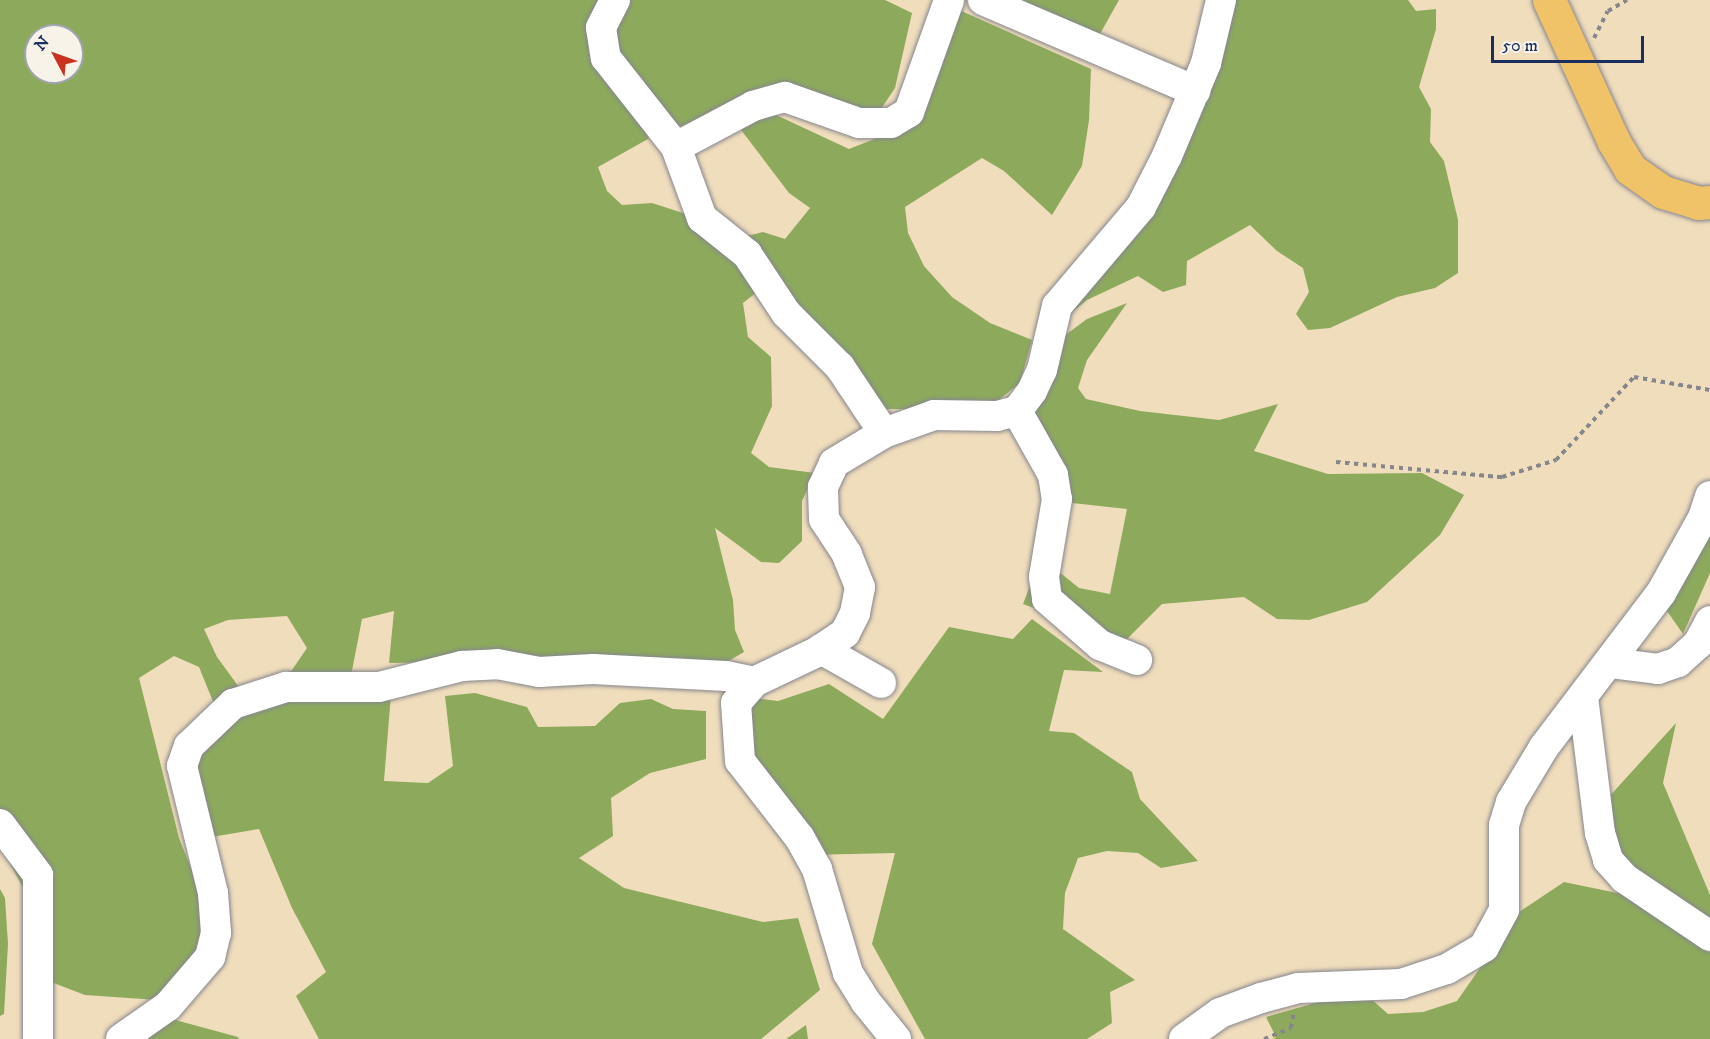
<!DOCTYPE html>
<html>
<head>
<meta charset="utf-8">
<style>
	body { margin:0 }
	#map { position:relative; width:1710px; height:1039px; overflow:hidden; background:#f0ddbc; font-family:"IM FELL DW Pica",serif }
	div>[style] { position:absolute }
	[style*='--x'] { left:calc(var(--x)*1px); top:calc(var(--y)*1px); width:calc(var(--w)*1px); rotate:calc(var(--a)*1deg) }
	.forest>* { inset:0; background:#8daa5c }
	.path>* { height:4px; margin-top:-2px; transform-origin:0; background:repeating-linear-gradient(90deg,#86868d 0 4.5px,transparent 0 9px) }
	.roads { filter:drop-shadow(0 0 2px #86868d) drop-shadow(0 0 2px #86868d) }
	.minor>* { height:30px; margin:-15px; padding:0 15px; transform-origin:15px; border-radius:15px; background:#fff }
	.major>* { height:33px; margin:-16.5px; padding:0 16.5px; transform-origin:16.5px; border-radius:16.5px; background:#f1c369 }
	span { translate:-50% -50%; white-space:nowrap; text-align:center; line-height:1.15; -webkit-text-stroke:4.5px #f7f3e8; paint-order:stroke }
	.north { position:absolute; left:24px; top:24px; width:60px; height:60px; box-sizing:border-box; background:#f7f3e8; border:2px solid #9fa5b1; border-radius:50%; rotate:311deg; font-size:16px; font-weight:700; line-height:24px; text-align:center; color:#1b2f5e }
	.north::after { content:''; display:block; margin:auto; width:21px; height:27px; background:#c8321e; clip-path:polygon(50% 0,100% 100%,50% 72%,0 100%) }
	.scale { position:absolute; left:1491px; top:36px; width:153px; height:27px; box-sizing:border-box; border:3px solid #1b2f5e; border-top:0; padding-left:8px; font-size:18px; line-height:21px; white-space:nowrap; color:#1b2f5e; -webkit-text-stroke:4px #f7f3e8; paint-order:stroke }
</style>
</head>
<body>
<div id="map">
	<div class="forest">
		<div style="clip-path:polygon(evenodd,0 0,885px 0,912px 13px,895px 88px,877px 115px,784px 98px,685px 127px,659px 119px,648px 139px,598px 167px,607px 191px,622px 205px,652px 203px,686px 214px,720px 243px,763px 232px,785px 239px,810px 208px,789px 193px,732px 118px,774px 114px,849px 149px,915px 123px,948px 5px,1091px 69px,1089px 120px,1082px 166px,1052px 215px,1004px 171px,982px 158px,905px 207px,908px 233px,924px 266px,952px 297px,990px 323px,1032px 340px,1020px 383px,996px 402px,937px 409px,881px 409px,757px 292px,743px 303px,748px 337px,771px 357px,772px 406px,751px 453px,769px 467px,815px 473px,802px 501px,802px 541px,779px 563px,761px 562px,715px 528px,733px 600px,735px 630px,744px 652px,701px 677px,437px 662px,389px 663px,394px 611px,362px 619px,351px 676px,283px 683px,307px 648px,287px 616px,228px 620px,204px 629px,217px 657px,244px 694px,214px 704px,199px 667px,174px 656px,139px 678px,179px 838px,202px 896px,207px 946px,172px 1001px,85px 995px,38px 977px,30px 901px,0 845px,0 0,36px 36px,72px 36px,72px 72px,36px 72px,36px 36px)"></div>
		<div style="clip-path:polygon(996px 0,1119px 0,1096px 41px)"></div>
		<div style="clip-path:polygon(1224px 0,1408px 0,1416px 11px,1436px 9px,1436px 29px,1419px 87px,1431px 109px,1430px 142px,1444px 161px,1458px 220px,1458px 273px,1435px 288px,1397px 297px,1330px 328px,1308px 330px,1296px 314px,1309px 292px,1303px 268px,1277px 251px,1250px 225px,1187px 261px,1186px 285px,1163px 292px,1138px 276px,1087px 300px,1066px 317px,1144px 215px)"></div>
		<div style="clip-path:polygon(1127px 303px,1087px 360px,1078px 388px,1086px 399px,1140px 411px,1219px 420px,1278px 404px,1254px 451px,1328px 474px,1422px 473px,1464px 495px,1440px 535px,1367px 602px,1309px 620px,1277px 619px,1244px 597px,1162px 604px,1125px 641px,1023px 604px,1036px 570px,1058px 571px,1079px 588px,1110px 594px,1127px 509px,1054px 501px,1029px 412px,1064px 336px,1087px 319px)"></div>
		<div style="clip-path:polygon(1710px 520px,1710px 573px,1683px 634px,1667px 611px,1695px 541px)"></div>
		<div style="clip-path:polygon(1032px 619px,1103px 672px,1064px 670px,1049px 731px,1074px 733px,1132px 772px,1140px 799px,1198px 861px,1161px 868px,1138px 853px,1107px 851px,1078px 858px,1065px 893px,1063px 929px,1135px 980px,1110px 992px,1112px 1023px,1087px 1039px,925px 1039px,872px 944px,895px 853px,807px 855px,755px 789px,746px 697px,778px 701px,829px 684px,883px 719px,949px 627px,1013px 639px)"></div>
		<div style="clip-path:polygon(392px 682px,384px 781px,428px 783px,453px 766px,445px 696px,475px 693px,527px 707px,538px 727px,595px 726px,620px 703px,651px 699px,673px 709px,706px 711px,706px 759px,650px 773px,611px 798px,613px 836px,579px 858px,624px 888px,763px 922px,798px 918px,820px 990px,761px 1039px,319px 1039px,296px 996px,326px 972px,292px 908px,259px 829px,194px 840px,187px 752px,255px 706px)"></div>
		<div style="clip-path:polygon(1676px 723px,1663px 783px,1710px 895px,1710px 1039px,1273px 1039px,1276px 1037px,1266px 1017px,1361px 990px,1388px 1014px,1423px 1012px,1457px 1001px,1519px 912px,1564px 882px,1622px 894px,1597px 810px)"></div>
		<div style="clip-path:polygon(0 889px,5px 898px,8px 944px,4px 1014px,0 1016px)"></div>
		<div style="clip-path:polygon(157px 1015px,238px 1037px,239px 1039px,127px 1039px)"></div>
		<div style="clip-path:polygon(806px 1025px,808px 1039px,786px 1039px)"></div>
	</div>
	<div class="path">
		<div style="--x:1594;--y:38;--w:30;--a:-63"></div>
		<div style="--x:1608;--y:11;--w:22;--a:-30"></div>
		<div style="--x:1336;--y:462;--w:167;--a:5.2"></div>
		<div style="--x:1502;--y:477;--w:57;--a:-17.5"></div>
		<div style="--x:1556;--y:460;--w:114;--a:-46.8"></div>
		<div style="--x:1634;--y:377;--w:77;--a:9.7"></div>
		<div style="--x:1264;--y:1039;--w:29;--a:-22"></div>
		<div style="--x:1291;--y:1028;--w:15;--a:-79"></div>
	</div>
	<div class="roads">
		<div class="minor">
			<div style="--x:615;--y:0;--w:31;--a:117"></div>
			<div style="--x:601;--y:28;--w:30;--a:81"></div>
			<div style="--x:606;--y:58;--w:113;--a:51.8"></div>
			<div style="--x:676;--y:147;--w:76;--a:69.9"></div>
			<div style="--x:702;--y:218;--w:58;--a:38.7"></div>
			<div style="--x:747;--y:254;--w:71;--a:56.5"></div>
			<div style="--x:786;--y:313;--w:76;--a:45"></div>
			<div style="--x:840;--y:367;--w:79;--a:56.3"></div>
			<div style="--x:983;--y:0;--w:231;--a:23.2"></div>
			<div style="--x:676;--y:147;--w:87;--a:-28"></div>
			<div style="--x:753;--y:106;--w:33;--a:-16"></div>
			<div style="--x:785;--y:97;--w:78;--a:19.4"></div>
			<div style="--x:859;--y:123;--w:32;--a:0"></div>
			<div style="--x:891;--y:123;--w:21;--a:-31"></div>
			<div style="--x:909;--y:112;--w:119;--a:-70.3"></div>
			<div style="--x:1017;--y:411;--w:73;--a:60.6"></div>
			<div style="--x:1053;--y:475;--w:24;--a:81"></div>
			<div style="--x:1057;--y:499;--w:79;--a:99.5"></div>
			<div style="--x:1044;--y:577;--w:22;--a:82"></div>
			<div style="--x:1047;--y:599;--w:70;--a:41"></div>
			<div style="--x:1100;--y:645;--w:40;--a:22"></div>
			<div style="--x:821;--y:649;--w:69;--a:29.5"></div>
			<div style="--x:1611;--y:663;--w:47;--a:7.3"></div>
			<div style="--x:1658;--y:669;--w:21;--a:-19"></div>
			<div style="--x:1678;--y:662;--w:27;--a:-42"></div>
			<div style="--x:1698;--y:644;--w:26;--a:-62"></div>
			<div style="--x:1583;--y:697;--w:137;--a:82.9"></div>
			<div style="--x:1600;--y:833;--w:28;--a:73"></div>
			<div style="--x:1608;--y:860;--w:24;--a:48"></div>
			<div style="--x:1624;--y:878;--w:104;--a:34"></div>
			<div style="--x:0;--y:824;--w:64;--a:53.3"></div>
			<div style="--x:38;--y:875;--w:164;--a:90"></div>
			<div style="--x:121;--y:1039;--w:57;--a:-35.1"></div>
			<div style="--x:168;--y:1006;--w:65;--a:-49.4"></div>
			<div style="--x:210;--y:957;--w:25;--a:-76"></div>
			<div style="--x:216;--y:933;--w:40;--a:-94.3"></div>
			<div style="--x:213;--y:893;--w:131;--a:-103.7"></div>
			<div style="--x:182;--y:766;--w:21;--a:-71"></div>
			<div style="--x:189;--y:746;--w:61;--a:-43.7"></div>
			<div style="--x:233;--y:704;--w:56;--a:-17.8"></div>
			<div style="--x:286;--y:687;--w:93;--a:0"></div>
			<div style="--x:379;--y:687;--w:86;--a:-14.2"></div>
			<div style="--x:462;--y:666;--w:35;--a:-3"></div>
			<div style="--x:497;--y:664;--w:43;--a:10.8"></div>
			<div style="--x:539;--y:672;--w:54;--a:-3.2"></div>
			<div style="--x:593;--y:669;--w:133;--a:3"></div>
			<div style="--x:726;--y:676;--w:29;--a:12"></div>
			<div style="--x:896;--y:1039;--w:48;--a:-129"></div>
			<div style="--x:866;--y:1002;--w:34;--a:-122"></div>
			<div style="--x:848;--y:973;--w:109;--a:-106.6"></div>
			<div style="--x:817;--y:869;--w:37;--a:-119"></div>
			<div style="--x:799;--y:837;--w:96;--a:-127.8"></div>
			<div style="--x:740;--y:761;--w:58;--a:-93.9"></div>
			<div style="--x:736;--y:703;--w:28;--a:-49"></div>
			<div style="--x:754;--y:682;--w:70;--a:-25.5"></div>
			<div style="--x:817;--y:652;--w:34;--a:-34"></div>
			<div style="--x:845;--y:633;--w:22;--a:-63"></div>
			<div style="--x:855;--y:613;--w:26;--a:-79"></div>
			<div style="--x:860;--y:587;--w:35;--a:-112"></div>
			<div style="--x:847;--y:554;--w:42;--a:-123.3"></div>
			<div style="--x:824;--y:519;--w:32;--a:-92"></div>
			<div style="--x:823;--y:487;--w:26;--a:-65"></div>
			<div style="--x:834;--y:463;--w:58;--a:-31"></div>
			<div style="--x:884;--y:433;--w:53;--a:-19.8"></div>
			<div style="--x:934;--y:415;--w:63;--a:0.9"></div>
			<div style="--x:997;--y:416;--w:21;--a:-14"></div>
			<div style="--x:1017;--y:411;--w:25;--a:-53"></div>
			<div style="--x:1032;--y:391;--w:23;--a:-65"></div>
			<div style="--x:1042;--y:370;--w:66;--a:-76.8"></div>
			<div style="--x:1057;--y:306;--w:130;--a:-49.7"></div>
			<div style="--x:1141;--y:207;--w:57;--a:-63"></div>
			<div style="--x:1167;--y:156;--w:101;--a:-67.2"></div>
			<div style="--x:1206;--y:63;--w:65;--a:-76.6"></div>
			<div style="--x:1184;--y:1039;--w:44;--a:-35.8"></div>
			<div style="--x:1220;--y:1013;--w:44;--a:-20.1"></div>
			<div style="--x:1261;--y:998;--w:38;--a:-15"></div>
			<div style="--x:1298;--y:988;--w:103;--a:-2.2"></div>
			<div style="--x:1401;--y:984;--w:48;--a:-18.1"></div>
			<div style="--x:1447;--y:969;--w:43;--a:-30.7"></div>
			<div style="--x:1484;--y:947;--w:42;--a:-61.6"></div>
			<div style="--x:1504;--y:910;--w:85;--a:-90"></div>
			<div style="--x:1504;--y:825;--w:24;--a:-73"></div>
			<div style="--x:1511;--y:802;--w:64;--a:-59"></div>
			<div style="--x:1544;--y:747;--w:193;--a:-52.8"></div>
			<div style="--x:1661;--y:593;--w:86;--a:-60.8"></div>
			<div style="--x:1703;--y:518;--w:23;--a:-72"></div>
		</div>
		<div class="major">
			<div style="--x:1549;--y:0;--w:156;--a:65.4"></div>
			<div style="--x:1614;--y:142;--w:31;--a:59"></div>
			<div style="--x:1630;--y:169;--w:40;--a:34.9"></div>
			<div style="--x:1663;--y:192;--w:37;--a:17"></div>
			<div style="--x:1698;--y:203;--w:12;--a:-5"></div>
		</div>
	</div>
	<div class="north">N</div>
	<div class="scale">50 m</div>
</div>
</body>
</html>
